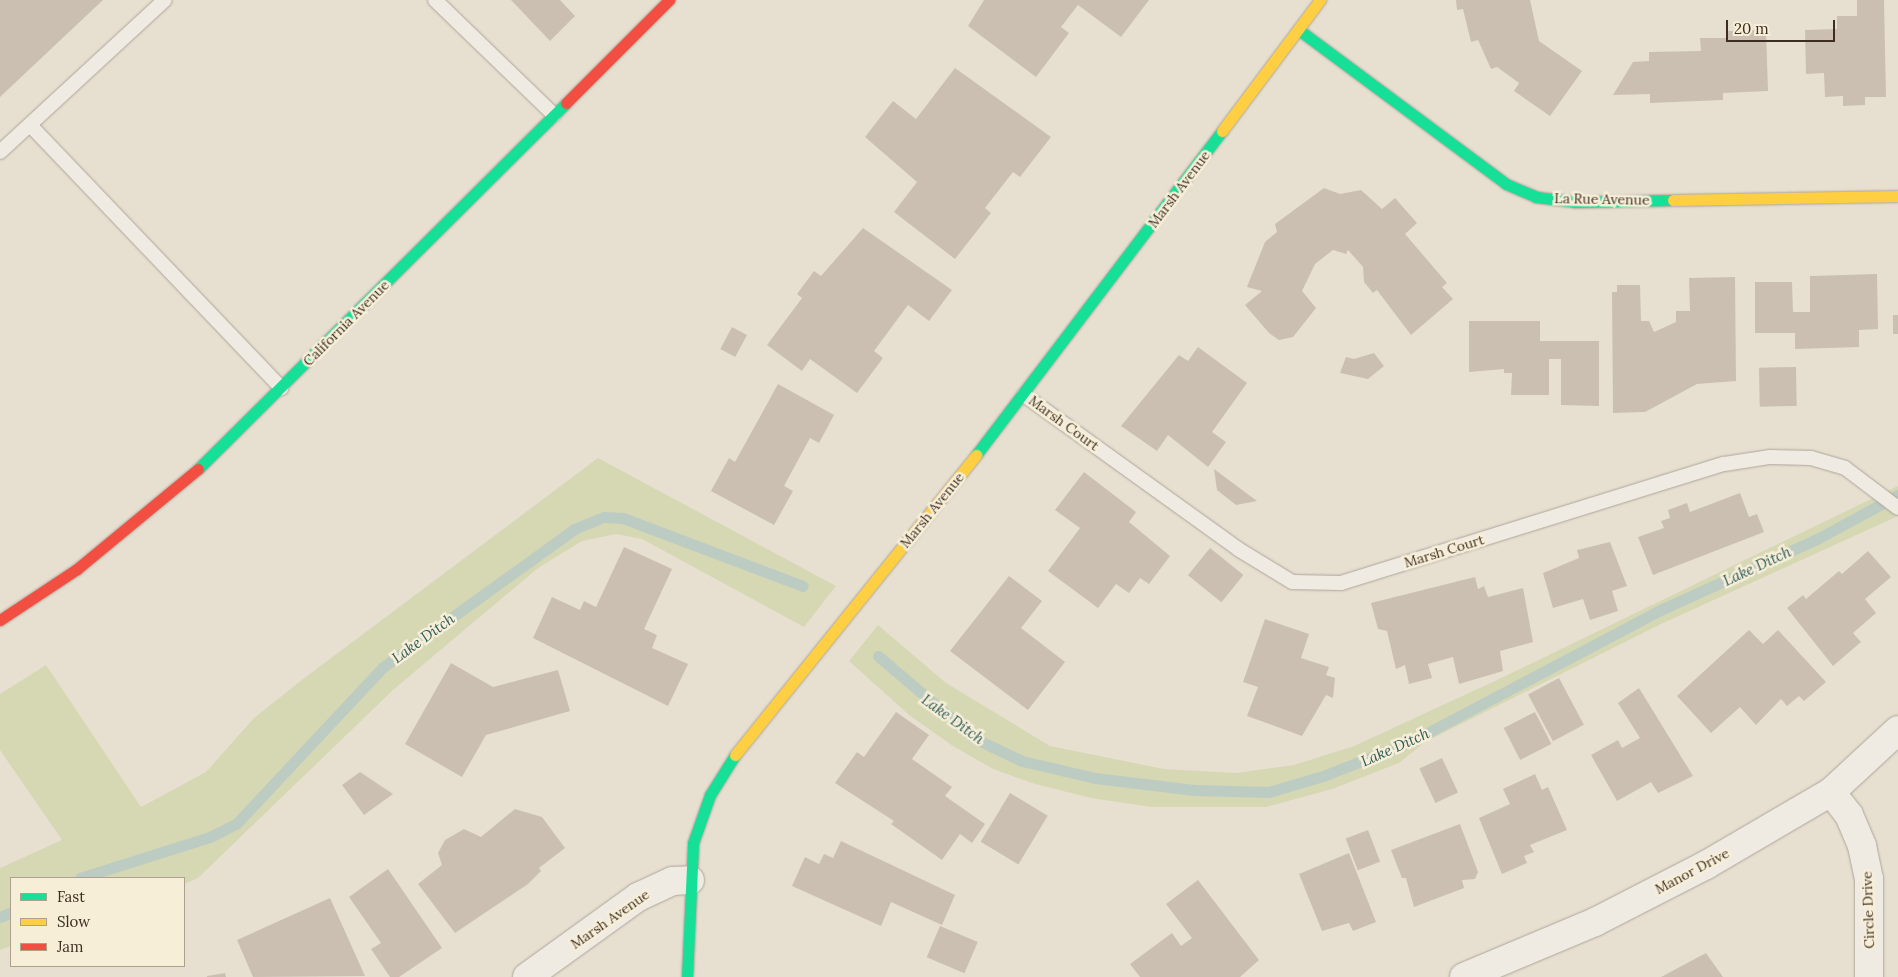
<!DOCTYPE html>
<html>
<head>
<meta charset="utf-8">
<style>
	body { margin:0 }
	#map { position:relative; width:1898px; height:977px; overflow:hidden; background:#e7e0d1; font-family:Lora,serif }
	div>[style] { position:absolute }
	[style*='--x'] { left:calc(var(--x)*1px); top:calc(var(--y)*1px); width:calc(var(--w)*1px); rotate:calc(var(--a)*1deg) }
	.green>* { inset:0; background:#d6d7b3 }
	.stream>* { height:11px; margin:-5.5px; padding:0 5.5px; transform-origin:5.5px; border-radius:5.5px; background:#bcccc2 }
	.building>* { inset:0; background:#cbbfb2; transform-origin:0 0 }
	.roads { filter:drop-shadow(0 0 1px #ada599) drop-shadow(0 0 1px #ada599) }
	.lane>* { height:14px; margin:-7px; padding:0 7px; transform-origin:7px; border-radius:7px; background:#efebe3 }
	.street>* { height:28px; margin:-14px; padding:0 14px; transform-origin:14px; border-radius:14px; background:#efebe3 }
	.fast>* { height:11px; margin:-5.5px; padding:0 5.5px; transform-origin:5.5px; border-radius:5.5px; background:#16e098 }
	.slow>* { height:11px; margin:-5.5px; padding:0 5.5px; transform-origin:5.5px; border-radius:5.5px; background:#ffcf43 }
	.jam>* { height:11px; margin:-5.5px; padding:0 5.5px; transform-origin:5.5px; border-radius:5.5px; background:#f24e42 }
	span { translate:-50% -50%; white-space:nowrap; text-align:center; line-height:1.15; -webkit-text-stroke:5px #f7eed8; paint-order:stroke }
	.street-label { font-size:14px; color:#3d2e20 }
	.water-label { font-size:15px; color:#2f5d5a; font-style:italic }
	.legend { position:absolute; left:10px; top:877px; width:175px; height:90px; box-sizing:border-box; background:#f7eed8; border:1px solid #ada18e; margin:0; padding:6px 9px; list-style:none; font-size:15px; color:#3d2e20 }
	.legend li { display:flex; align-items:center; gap:10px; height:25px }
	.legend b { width:25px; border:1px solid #ada18e }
	.scale { position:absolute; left:1726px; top:20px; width:109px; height:22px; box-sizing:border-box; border:2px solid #3d2e20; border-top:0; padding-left:6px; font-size:15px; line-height:18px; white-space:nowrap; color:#3d2e20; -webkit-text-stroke:4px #f7eed8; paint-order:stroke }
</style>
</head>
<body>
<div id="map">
	<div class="green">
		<div style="clip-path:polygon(598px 458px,836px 586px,804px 627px,642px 539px,616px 534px,582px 541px,538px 568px,393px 690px,198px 878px,184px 884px,184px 878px,11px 878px,11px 946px,0 950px,0 868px,62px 840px,0 750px,0 694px,46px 665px,141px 807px,206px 772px,254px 718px,303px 679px)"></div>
		<div style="clip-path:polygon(1898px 486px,1898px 516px,1661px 624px,1425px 742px,1399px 763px,1332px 789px,1266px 807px,1152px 807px,1091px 798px,1035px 784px,993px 769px,953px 746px,909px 715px,849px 661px,878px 625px,946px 683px,1050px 746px,1164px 769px,1236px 773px,1294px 765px,1354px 746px,1499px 679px)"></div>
	</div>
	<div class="stream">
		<div style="--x:878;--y:656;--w:128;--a:40.3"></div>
		<div style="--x:976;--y:739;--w:51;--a:25.6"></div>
		<div style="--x:1022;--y:761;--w:75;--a:13.1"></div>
		<div style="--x:1095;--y:778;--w:100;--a:6.9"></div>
		<div style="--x:1194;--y:790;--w:75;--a:1.5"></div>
		<div style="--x:1269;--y:792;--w:56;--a:-16.5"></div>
		<div style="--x:1323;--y:776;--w:93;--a:-21.3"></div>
		<div style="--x:1410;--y:742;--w:280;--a:-27.8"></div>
		<div style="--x:1658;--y:611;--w:175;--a:-24.4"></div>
		<div style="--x:1817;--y:539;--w:92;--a:-28.5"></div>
		<div style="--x:80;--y:878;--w:136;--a:-17.5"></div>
		<div style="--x:210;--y:837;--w:30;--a:-27"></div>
		<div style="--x:237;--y:823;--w:214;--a:-46.9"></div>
		<div style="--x:383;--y:667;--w:236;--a:-35.8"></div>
		<div style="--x:574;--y:529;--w:32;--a:-22"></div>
		<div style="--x:604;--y:517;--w:19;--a:3"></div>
		<div style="--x:623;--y:518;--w:192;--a:20.7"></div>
		<div style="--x:0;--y:917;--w:12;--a:-24"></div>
	</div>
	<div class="building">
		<div style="clip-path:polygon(0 0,103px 0,0 97px)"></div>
		<div style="clip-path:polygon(511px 0,560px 0,575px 16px,550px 41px)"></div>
		<div style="clip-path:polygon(984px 0,1149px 0,1121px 37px,1078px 5px,1061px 27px,1069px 33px,1036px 77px,968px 26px)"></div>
		<div style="clip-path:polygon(1456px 0,1530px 0,1539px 41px,1582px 71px,1550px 116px,1514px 91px,1519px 83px,1497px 67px,1491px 69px,1478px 40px,1471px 42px,1463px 9px,1457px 10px)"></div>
		<div style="clip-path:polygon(1857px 0,1884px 0,1886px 97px,1865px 97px,1865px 105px,1843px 106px,1843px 96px,1825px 97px,1824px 73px,1806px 74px,1805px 30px,1837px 29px,1837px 16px,1857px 16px)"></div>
		<div style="clip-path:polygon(1766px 30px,1768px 91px,1723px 93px,1723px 100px,1650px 103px,1650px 94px,1613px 95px,1633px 62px,1649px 61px,1649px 52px,1701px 51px,1700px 38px,1727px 38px,1727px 31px)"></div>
		<div style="clip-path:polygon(955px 68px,1051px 137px,1020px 177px,1013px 172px,985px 208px,991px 213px,955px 259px,894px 212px,917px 182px,865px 137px,893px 101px,916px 119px)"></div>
		<div style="clip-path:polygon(1324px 188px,1340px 194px,1361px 190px,1382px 209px,1395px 198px,1417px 223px,1405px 234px,1447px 283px,1442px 287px,1453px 299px,1411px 335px,1377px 290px,1373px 293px,1364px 282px,1363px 267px,1348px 250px,1346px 254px,1333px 250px,1315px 264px,1302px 291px,1316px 308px,1293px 337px,1279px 340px,1269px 333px,1245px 305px,1262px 291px,1247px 287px,1265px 242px,1277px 232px,1275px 224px)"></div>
		<div style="clip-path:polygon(863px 228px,952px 290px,929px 321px,908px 305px,874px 351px,883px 358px,857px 393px,810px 359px,802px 371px,767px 345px,802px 298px,797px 294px,814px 271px,821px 276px)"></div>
		<div style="clip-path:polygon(1877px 274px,1878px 329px,1859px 330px,1859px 347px,1795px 349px,1795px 333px,1755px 333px,1755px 282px,1792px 282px,1793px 312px,1810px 312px,1810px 276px)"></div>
		<div style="clip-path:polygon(1735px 277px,1736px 381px,1697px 384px,1645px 412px,1613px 413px,1612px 292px,1617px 292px,1617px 285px,1640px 285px,1641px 321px,1649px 321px,1654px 332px,1676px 322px,1676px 311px,1690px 311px,1689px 278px)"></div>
		<div style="left:1893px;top:315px;width:5px;height:19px"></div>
		<div style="clip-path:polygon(1469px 321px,1540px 321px,1540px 341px,1599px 341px,1599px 406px,1561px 405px,1561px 359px,1549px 359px,1549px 395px,1511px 395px,1512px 373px,1504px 373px,1504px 369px,1469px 372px)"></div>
		<div style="left:732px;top:327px;width:17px;height:25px;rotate:28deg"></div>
		<div style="clip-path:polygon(1198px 347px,1247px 383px,1212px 432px,1226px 442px,1208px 467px,1168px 435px,1157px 451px,1121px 426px,1179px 355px,1188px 361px)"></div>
		<div style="clip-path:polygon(1374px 353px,1384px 366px,1368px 379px,1340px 373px,1346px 357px,1354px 359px)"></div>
		<div style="left:1796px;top:367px;width:39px;height:37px;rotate:89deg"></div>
		<div style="clip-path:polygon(778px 384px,834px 415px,819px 443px,810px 438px,784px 486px,793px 491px,774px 525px,711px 491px,729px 458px,735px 462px)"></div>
		<div style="clip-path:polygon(1214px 469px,1257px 501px,1236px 505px,1217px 490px)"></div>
		<div style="clip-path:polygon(1084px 472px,1136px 512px,1129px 522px,1170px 556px,1149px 584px,1140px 578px,1129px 593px,1116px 584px,1098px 608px,1048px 571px,1080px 528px,1055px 510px)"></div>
		<div style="clip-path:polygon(1740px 493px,1749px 517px,1757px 514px,1764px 532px,1653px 575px,1638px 537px,1664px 528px,1661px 521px,1670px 518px,1668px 510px,1687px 503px,1690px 512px)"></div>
		<div style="clip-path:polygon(1610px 542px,1627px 586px,1612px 591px,1618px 611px,1590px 620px,1583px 599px,1553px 608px,1543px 573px,1579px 558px,1577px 550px)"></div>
		<div style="clip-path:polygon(624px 547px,672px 569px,644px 629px,657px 635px,652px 648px,688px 664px,668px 706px,533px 638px,552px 597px,580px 610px,584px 601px,596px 607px)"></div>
		<div style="left:1210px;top:548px;width:43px;height:35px;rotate:39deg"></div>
		<div style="clip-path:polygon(1868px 551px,1891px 577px,1865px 599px,1876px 613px,1853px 633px,1861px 642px,1833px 666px,1787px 608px,1803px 595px,1806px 599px,1839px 571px,1842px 574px)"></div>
		<div style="clip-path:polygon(1009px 576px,1042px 601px,1021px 628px,1065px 662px,1028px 710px,950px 651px)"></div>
		<div style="clip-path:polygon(1475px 577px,1478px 589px,1484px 586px,1488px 597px,1523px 588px,1533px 642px,1500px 651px,1503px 671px,1459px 684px,1453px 657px,1428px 664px,1432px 678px,1409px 684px,1405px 665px,1396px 669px,1387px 631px,1378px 629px,1371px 603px)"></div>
		<div style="clip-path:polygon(1265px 619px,1309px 634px,1301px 658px,1329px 667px,1326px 675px,1335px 678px,1333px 698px,1326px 695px,1302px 736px,1247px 716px,1258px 687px,1243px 682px)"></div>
		<div style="clip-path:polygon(1749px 630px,1763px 644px,1778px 630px,1826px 682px,1804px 701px,1799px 696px,1787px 706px,1781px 699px,1756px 725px,1740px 707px,1711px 733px,1677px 696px)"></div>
		<div style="clip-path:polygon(451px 663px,493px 687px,558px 670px,570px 711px,486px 735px,462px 777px,405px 744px)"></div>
		<div style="left:1559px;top:678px;width:53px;height:35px;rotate:62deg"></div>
		<div style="clip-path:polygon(1639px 688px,1693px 776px,1658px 793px,1651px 782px,1617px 801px,1591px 755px,1618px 740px,1622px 748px,1640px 738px,1618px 703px)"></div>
		<div style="clip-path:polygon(896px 712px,929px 735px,912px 759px,952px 787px,945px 796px,985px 824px,972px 843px,960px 834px,942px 860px,891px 824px,894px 821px,835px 783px,857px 752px,864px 757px)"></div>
		<div style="left:1535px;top:712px;width:36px;height:35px;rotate:63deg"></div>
		<div style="left:1442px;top:758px;width:38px;height:25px;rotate:65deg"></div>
		<div style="clip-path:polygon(360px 772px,393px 794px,364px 815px,342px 785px)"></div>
		<div style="clip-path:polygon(1535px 774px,1542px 790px,1548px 787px,1567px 830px,1530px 845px,1534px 852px,1524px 856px,1527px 863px,1502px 874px,1479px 818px,1510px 804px,1503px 789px)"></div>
		<div style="left:1010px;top:793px;width:44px;height:57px;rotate:31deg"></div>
		<div style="clip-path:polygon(515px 809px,542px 817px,565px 848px,539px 868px,541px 871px,528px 884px,455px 933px,418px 884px,442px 865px,438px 853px,445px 840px,464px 829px,481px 837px)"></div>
		<div style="clip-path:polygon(1460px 824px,1478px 872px,1475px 879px,1462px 880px,1464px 888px,1414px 907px,1406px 878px,1402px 878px,1391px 850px)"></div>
		<div style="left:1368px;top:830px;width:34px;height:24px;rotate:69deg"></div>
		<div style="clip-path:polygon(841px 841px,955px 895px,942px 925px,891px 902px,881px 926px,792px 886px,805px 857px,819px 864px,824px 854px,833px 858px)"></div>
		<div style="clip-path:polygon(1349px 853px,1376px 922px,1353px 931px,1349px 923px,1322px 931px,1299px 874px)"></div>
		<div style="clip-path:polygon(388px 869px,442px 948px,399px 977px,390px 977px,371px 949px,381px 943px,349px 897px)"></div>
		<div style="clip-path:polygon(1198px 880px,1259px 960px,1240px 977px,1140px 977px,1130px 964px,1172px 933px,1181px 946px,1192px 938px,1166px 904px)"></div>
		<div style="clip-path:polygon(330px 898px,365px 976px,253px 977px,237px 940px)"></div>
		<div style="left:940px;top:926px;width:41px;height:34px;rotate:23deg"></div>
		<div style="clip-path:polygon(1706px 953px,1723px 977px,1661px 977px)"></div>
		<div style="clip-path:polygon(225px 973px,226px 977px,207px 977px,207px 976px)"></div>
	</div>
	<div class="roads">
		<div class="lane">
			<div style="--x:435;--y:0;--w:165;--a:44"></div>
			<div style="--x:30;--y:125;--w:364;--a:46.3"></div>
			<div style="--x:0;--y:152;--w:224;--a:-42.7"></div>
			<div style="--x:1024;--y:395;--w:264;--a:35.7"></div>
			<div style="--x:1238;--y:549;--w:63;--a:31.4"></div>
			<div style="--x:1292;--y:582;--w:49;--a:1.2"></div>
			<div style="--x:1341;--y:583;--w:401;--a:-17.3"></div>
			<div style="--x:1724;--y:464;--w:47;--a:-8.7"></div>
			<div style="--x:1770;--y:457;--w:41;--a:1.4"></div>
			<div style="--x:1811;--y:458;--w:35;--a:16"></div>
			<div style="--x:1845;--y:468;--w:66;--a:37"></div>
		</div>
		<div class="street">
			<div style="--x:1831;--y:792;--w:29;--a:52"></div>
			<div style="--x:1849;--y:815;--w:34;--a:67"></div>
			<div style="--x:1862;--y:846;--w:34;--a:78"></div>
			<div style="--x:1869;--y:879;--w:98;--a:90"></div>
			<div style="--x:527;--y:977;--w:137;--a:-35.8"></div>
			<div style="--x:638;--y:897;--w:38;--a:-25"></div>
			<div style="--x:673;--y:881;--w:17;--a:-3"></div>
			<div style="--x:1464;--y:977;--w:142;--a:-22.8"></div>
			<div style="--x:1595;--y:922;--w:125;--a:-27.2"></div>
			<div style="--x:1706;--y:865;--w:145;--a:-30.3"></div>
			<div style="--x:1831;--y:792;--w:91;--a:-42.8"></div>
		</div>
		<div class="fast">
			<div style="--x:1299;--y:30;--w:258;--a:36.6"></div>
			<div style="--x:1506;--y:184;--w:33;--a:23"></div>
			<div style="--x:1536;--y:197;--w:38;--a:7"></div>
			<div style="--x:1574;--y:202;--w:99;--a:-1.2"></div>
			<div style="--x:976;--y:455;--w:407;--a:-52.8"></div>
			<div style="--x:198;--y:469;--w:519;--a:-44.84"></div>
			<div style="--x:687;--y:977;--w:134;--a:-87.4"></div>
			<div style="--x:693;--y:843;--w:51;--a:-70.5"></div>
			<div style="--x:710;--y:795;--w:47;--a:-58"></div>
		</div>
		<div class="slow">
			<div style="--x:1222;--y:131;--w:164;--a:-53.2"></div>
			<div style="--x:1673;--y:200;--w:225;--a:-1"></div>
			<div style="--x:735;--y:755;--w:385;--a:-51.2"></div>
		</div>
		<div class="jam">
			<div style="--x:566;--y:103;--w:146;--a:-45"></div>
			<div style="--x:0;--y:620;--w:92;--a:-33.5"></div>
			<div style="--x:77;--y:569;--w:157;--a:-39.6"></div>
		</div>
	</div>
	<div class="street-label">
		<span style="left:1179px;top:189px;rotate:-53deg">Marsh Avenue</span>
		<span style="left:1602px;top:199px;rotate:1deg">La Rue Avenue</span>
		<span style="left:346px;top:323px;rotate:-45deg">California Avenue</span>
		<span style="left:1064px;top:423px;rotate:36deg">Marsh Court</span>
		<span style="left:932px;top:510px;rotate:-51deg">Marsh Avenue</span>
		<span style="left:1444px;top:551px;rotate:-17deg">Marsh Court</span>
		<span style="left:1692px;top:871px;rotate:-28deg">Manor Drive</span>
		<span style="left:1868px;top:910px;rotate:-92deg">Circle Drive</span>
		<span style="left:610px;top:919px;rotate:-35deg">Marsh Avenue</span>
	</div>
	<div class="water-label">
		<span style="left:1757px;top:566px;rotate:-25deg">Lake Ditch</span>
		<span style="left:423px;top:638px;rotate:-36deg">Lake Ditch</span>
		<span style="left:953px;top:719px;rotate:36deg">Lake Ditch</span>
		<span style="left:1395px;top:747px;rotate:-24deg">Lake Ditch</span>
	</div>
	<ul class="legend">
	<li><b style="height:6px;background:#16e098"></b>Fast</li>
	<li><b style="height:6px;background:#ffcf43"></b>Slow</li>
	<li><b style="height:6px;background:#f24e42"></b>Jam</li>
	</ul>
	<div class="scale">20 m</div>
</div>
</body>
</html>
